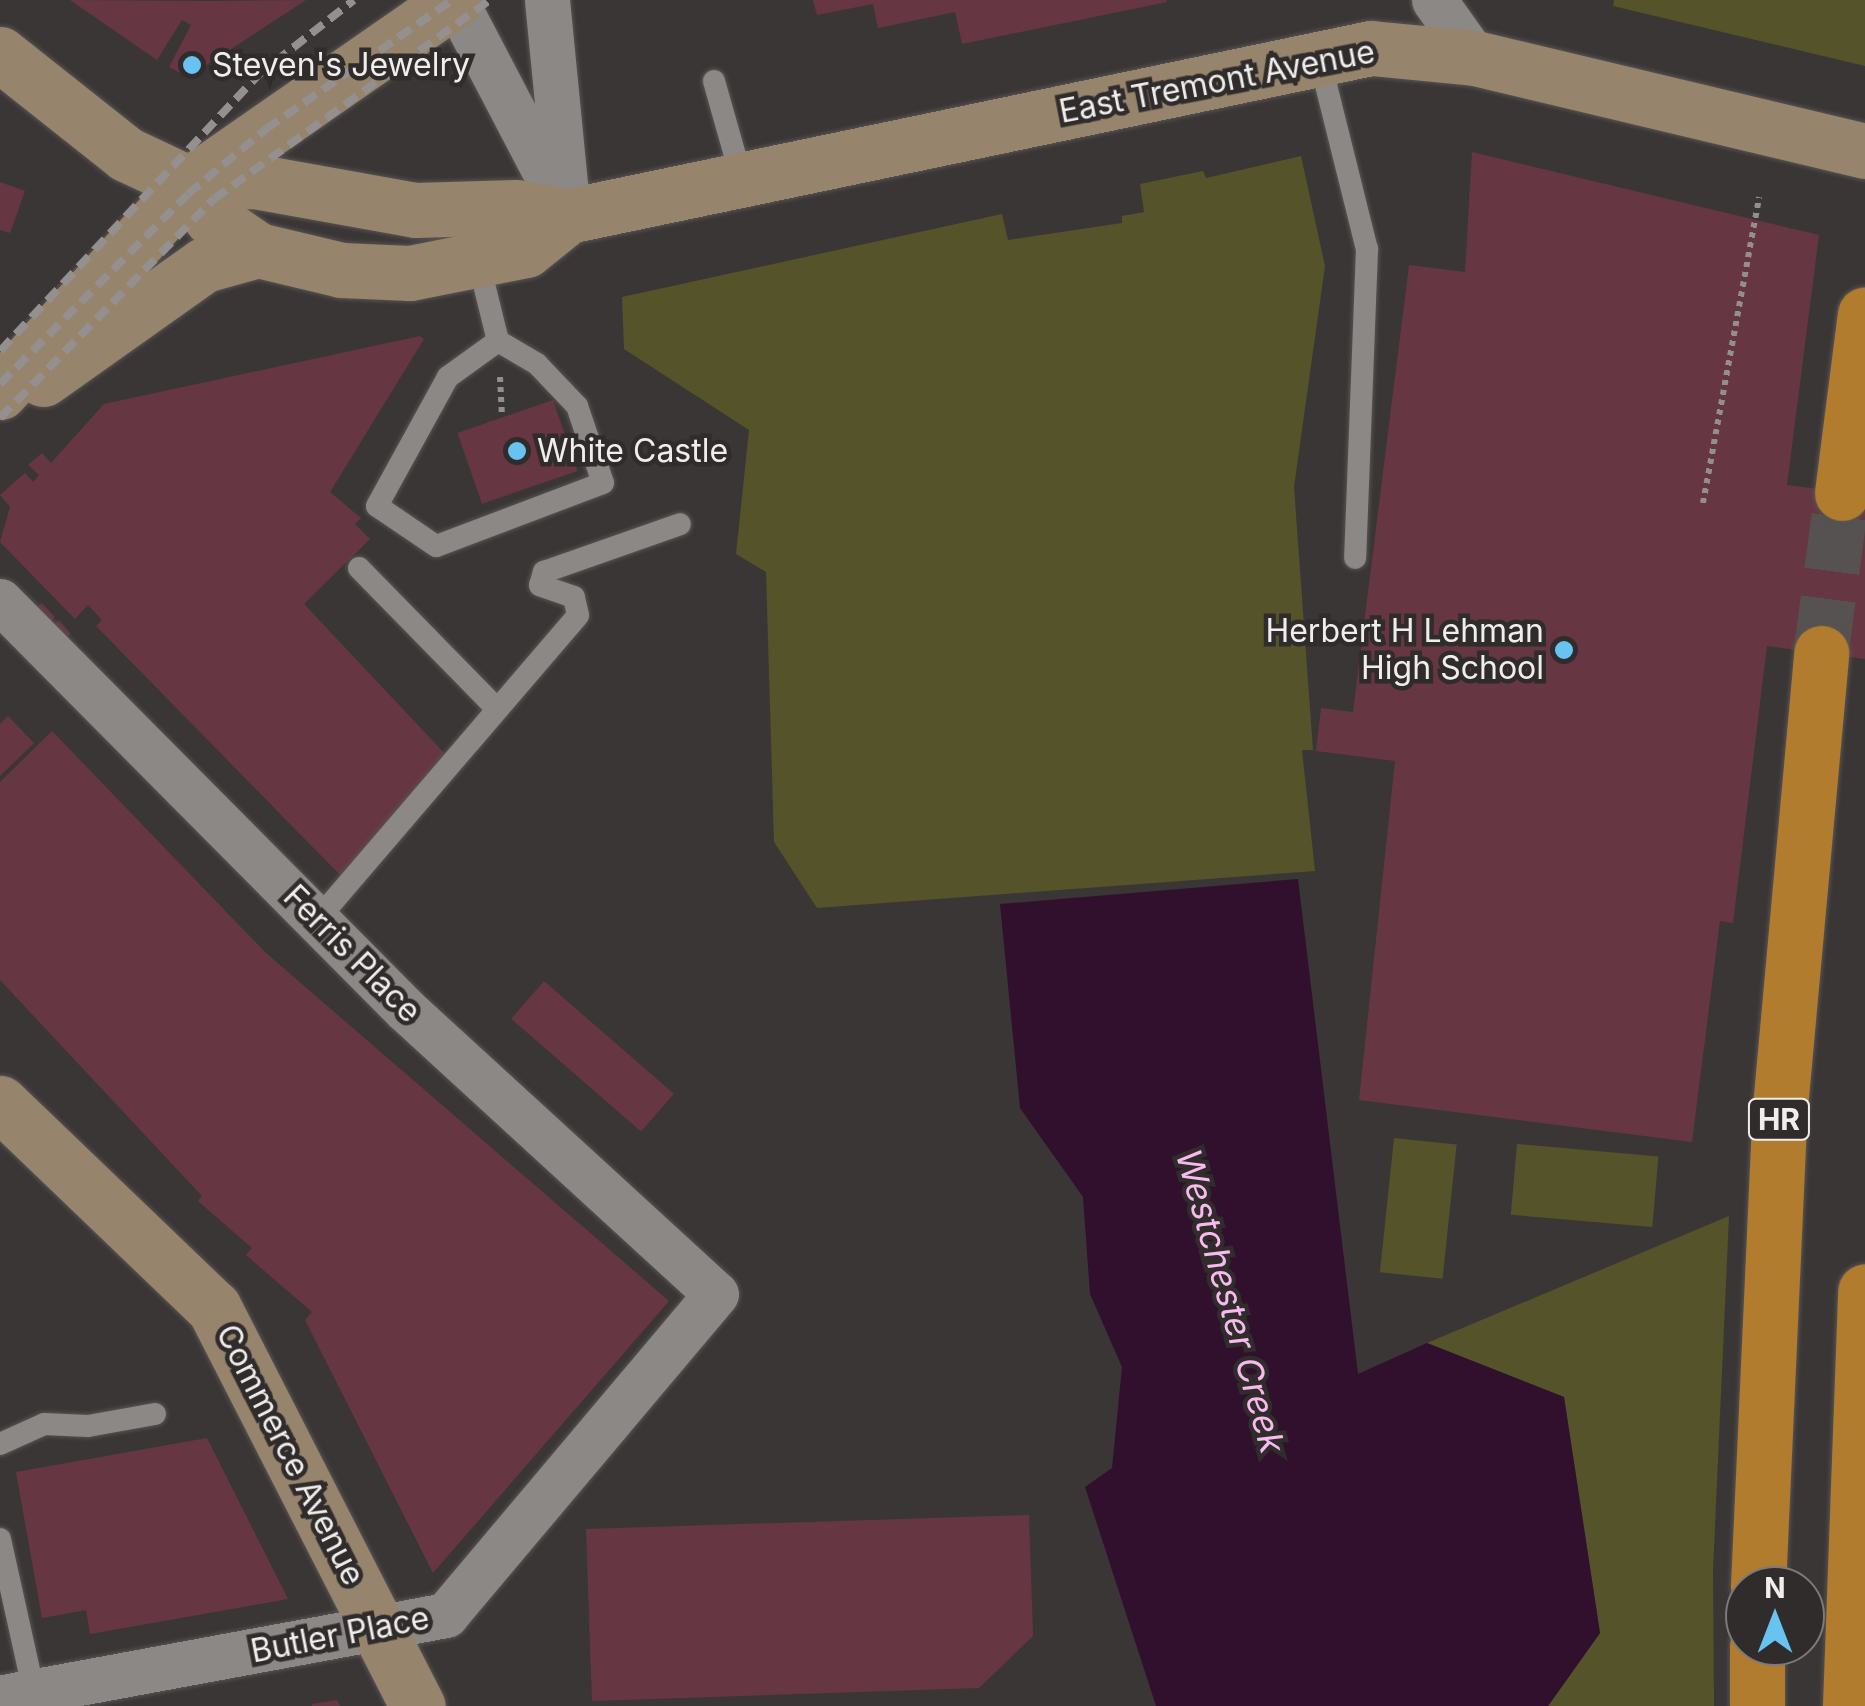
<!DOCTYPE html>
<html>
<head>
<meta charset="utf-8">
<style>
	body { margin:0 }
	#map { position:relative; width:1865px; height:1706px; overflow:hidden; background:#3a3635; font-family:Inter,sans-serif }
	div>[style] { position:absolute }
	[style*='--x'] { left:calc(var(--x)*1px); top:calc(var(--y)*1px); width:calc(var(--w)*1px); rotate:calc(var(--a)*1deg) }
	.green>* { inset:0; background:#55532a; transform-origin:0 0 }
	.water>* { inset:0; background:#30102c }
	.building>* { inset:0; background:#663742; transform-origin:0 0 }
	.highway-tunnel>* { height:55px; margin-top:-27.5px; transform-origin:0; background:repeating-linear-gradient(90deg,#555251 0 55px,transparent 0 83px) }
	.path>* { height:6px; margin-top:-3px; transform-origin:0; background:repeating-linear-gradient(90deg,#928f8e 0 5px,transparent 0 10px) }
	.roads { filter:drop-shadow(0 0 2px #575453) drop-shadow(0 0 2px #575453) }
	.lane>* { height:22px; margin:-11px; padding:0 11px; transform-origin:11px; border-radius:11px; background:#8c8886 }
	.street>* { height:45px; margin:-22.5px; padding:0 22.5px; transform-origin:22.5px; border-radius:22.5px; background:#8c8886 }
	.secondary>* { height:55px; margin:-27.5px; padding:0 27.5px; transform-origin:27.5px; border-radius:27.5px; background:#97846c }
	.highway>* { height:55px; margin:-27.5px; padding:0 27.5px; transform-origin:27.5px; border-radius:27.5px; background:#b27c2e }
	.rail>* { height:8px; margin-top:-4px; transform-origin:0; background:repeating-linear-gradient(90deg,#93908f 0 15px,transparent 0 23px) }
	.dots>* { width:28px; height:28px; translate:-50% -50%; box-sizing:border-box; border:5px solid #2f2c2b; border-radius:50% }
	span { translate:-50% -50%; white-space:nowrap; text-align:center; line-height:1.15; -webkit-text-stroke:9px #2f2c2b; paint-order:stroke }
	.shield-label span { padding:2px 8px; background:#2f2c2b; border:2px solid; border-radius:8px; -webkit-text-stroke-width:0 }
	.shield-label { font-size:30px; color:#f0eeed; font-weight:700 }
	.poi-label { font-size:32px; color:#f0eeed }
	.left { translate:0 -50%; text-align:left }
	.right { translate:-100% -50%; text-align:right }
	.street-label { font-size:32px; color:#f0eeed }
	.water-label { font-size:35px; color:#f8baee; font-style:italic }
	.north { position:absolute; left:1725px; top:1566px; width:100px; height:100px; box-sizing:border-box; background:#2f2c2b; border:2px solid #7c7a79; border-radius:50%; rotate:0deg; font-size:28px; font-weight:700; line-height:40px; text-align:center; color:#f0eeed }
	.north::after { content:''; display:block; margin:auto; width:35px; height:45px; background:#69c3f1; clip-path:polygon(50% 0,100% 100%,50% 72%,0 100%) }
</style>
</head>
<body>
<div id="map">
	<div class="green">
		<div style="clip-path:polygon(1614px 0,1865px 0,1865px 66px,1613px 6px)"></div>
		<div style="clip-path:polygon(1301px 156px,1325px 266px,1294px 487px,1313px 750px,1302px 750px,1315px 871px,817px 908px,774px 842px,766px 572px,736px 554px,749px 430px,624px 349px,622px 297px,1002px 214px,1008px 240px,1122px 223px,1122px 216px,1144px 212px,1140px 184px,1203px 171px,1206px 178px)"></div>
		<div style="left:1394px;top:1138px;width:63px;height:135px;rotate:6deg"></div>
		<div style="left:1517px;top:1144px;width:142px;height:71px;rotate:5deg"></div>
		<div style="clip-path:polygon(1729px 1216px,1713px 1570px,1714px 1706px,1548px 1706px,1600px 1633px,1564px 1397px,1427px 1343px)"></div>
	</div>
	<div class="water">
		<div style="clip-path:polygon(1298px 879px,1358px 1374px,1427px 1343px,1564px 1397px,1600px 1633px,1548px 1706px,1156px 1706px,1085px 1487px,1112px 1468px,1122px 1367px,1090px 1294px,1083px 1197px,1020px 1108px,1000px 904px)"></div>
	</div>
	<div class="building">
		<div style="clip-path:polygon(70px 0,210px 1px,306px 0,188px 77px,169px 67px,191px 25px,182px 20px,157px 60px)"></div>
		<div style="clip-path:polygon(813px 0,1166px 0,1167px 2px,962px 44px,955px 12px,878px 28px,873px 4px,817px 15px)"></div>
		<div style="clip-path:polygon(1472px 152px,1819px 235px,1787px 485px,1865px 495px,1865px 659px,1767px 646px,1733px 923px,1720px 921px,1692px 1142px,1359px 1100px,1395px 761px,1316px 751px,1321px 708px,1353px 712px,1409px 265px,1465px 272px)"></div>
		<div style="clip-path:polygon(0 182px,25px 191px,10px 233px,0 230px)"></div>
		<div style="clip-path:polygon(420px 336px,424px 339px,330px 492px,361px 518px,355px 524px,370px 539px,304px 604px,448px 757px,343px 878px,96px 626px,102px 620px,88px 605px,75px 619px,0 542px,10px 507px,0 495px,25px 473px,33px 482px,39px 475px,28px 465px,42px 453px,51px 463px,104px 404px)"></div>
		<div style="left:553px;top:400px;width:75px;height:101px;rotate:71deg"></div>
		<div style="left:42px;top:603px;width:19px;height:18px;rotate:47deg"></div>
		<div style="left:59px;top:620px;width:18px;height:18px;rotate:49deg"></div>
		<div style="clip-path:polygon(8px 716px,34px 743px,0 776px,0 724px)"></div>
		<div style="clip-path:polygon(52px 731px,266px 953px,669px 1301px,433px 1573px,305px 1320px,312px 1312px,246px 1255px,252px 1248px,198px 1201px,202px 1196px,0 980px,0 782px)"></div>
		<div style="left:544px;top:981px;width:172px;height:50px;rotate:41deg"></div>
		<div style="clip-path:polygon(207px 1438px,288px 1599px,90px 1634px,86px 1610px,42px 1618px,16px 1472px)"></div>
		<div style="clip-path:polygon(1029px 1515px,1033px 1636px,979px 1688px,592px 1701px,586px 1529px)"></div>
		<div style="clip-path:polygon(337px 1700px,340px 1706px,312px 1706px,312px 1704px)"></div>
	</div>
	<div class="highway-tunnel">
		<div style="--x:1821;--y:653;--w:161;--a:-82.5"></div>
	</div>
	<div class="path">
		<div style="--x:500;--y:377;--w:40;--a:87.1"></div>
		<div style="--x:1703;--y:503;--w:311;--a:-79.6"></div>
	</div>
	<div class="roads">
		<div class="lane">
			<div style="--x:1319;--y:57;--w:198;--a:76"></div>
			<div style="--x:1367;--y:249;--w:309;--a:92.2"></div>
			<div style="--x:714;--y:81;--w:103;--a:74.2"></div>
			<div style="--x:478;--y:260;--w:83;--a:76.1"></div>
			<div style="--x:498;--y:341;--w:45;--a:30.5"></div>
			<div style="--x:537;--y:364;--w:58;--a:46.4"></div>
			<div style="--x:577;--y:406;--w:81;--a:71.3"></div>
			<div style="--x:603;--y:483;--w:178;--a:159.3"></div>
			<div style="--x:436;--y:546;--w:71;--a:-145.9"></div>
			<div style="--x:377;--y:506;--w:147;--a:-61.2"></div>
			<div style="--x:448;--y:377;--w:62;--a:-35.8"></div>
			<div style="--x:359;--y:568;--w:196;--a:45.6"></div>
			<div style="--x:317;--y:920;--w:401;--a:-49.4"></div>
			<div style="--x:578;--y:615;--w:18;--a:-103"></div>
			<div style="--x:574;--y:597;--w:36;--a:-161"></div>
			<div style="--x:540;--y:585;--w:14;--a:-73"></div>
			<div style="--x:544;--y:572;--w:144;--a:-19.4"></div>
			<div style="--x:0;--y:1444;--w:48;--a:-24.4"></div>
			<div style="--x:44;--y:1424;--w:44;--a:2.6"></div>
			<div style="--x:88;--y:1426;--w:68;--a:-10.2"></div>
			<div style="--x:0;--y:1539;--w:157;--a:77.5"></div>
		</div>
		<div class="street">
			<div style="--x:455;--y:0;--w:244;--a:62.4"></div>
			<div style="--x:547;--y:0;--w:195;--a:84.4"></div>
			<div style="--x:1434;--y:0;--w:71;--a:54.7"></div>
			<div style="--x:0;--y:601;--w:576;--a:45.21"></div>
			<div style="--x:406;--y:1010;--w:420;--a:42.5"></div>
			<div style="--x:716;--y:1294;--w:419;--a:130.1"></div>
			<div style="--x:446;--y:1615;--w:454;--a:169.5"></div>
		</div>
		<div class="secondary">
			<div style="--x:0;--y:54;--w:161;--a:38.4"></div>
			<div style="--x:126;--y:154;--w:71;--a:25.1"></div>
			<div style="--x:190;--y:184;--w:64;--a:-2.7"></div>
			<div style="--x:254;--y:181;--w:164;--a:10.2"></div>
			<div style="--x:415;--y:210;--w:101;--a:-1.7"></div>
			<div style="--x:516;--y:207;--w:53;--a:9.8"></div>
			<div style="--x:568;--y:216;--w:820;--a:-11.82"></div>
			<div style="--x:1371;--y:48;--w:104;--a:5.5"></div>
			<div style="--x:1475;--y:58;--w:401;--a:13.4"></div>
			<div style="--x:190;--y:184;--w:40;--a:58"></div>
			<div style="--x:211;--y:218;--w:57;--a:34.2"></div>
			<div style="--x:258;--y:250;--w:85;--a:13.5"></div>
			<div style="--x:341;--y:270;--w:69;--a:2.5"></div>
			<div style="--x:410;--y:273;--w:118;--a:-11.2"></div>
			<div style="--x:526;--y:250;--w:54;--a:-39"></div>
			<div style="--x:43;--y:379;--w:197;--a:-35.3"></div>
			<div style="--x:204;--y:265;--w:56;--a:-15.5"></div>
			<div style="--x:0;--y:392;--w:282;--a:-47.6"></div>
			<div style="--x:190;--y:184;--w:323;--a:-34.8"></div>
			<div style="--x:0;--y:1103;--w:296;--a:43.8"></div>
			<div style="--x:214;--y:1308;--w:447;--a:62.9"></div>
		</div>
		<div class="highway">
			<div style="--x:1842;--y:493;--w:180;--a:-82.7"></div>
			<div style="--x:1758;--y:1586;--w:480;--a:-87.4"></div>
			<div style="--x:1780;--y:1107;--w:456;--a:-84.8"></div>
			<div style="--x:1757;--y:1706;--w:60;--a:-90"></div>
			<div style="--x:1850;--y:1706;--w:415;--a:-87.9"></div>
		</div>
	</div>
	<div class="rail">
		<div style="--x:0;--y:351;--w:376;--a:-46.9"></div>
		<div style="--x:257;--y:76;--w:123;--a:-38.1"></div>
		<div style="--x:0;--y:384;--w:267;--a:-45.3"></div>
		<div style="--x:188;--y:194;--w:102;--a:-39.8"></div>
		<div style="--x:266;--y:129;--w:226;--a:-34.7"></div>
		<div style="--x:0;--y:418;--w:306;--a:-45.7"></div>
		<div style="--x:214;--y:199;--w:340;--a:-35.8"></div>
	</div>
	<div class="dots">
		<div style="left:192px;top:65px;background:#69c3f1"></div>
		<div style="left:517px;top:451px;background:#69c3f1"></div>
		<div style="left:1564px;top:650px;background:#69c3f1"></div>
	</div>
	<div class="shield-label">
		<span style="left:1779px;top:1119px">HR</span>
	</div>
	<div class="poi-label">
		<span class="left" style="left:212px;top:65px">Steven's Jewelry</span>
		<span class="left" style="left:537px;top:451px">White Castle</span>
		<span class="right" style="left:1544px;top:650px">Herbert H Lehman<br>High School</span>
	</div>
	<div class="street-label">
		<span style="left:1217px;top:82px;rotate:-11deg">East Tremont Avenue</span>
		<span style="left:352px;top:954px;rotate:45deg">Ferris Place</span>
		<span style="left:290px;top:1455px;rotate:63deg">Commerce Avenue</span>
		<span style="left:340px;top:1635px;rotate:-11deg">Butler Place</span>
	</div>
	<div class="water-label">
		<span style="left:1231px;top:1301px;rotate:74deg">Westchester Creek</span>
	</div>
	<div class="north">N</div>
</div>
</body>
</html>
